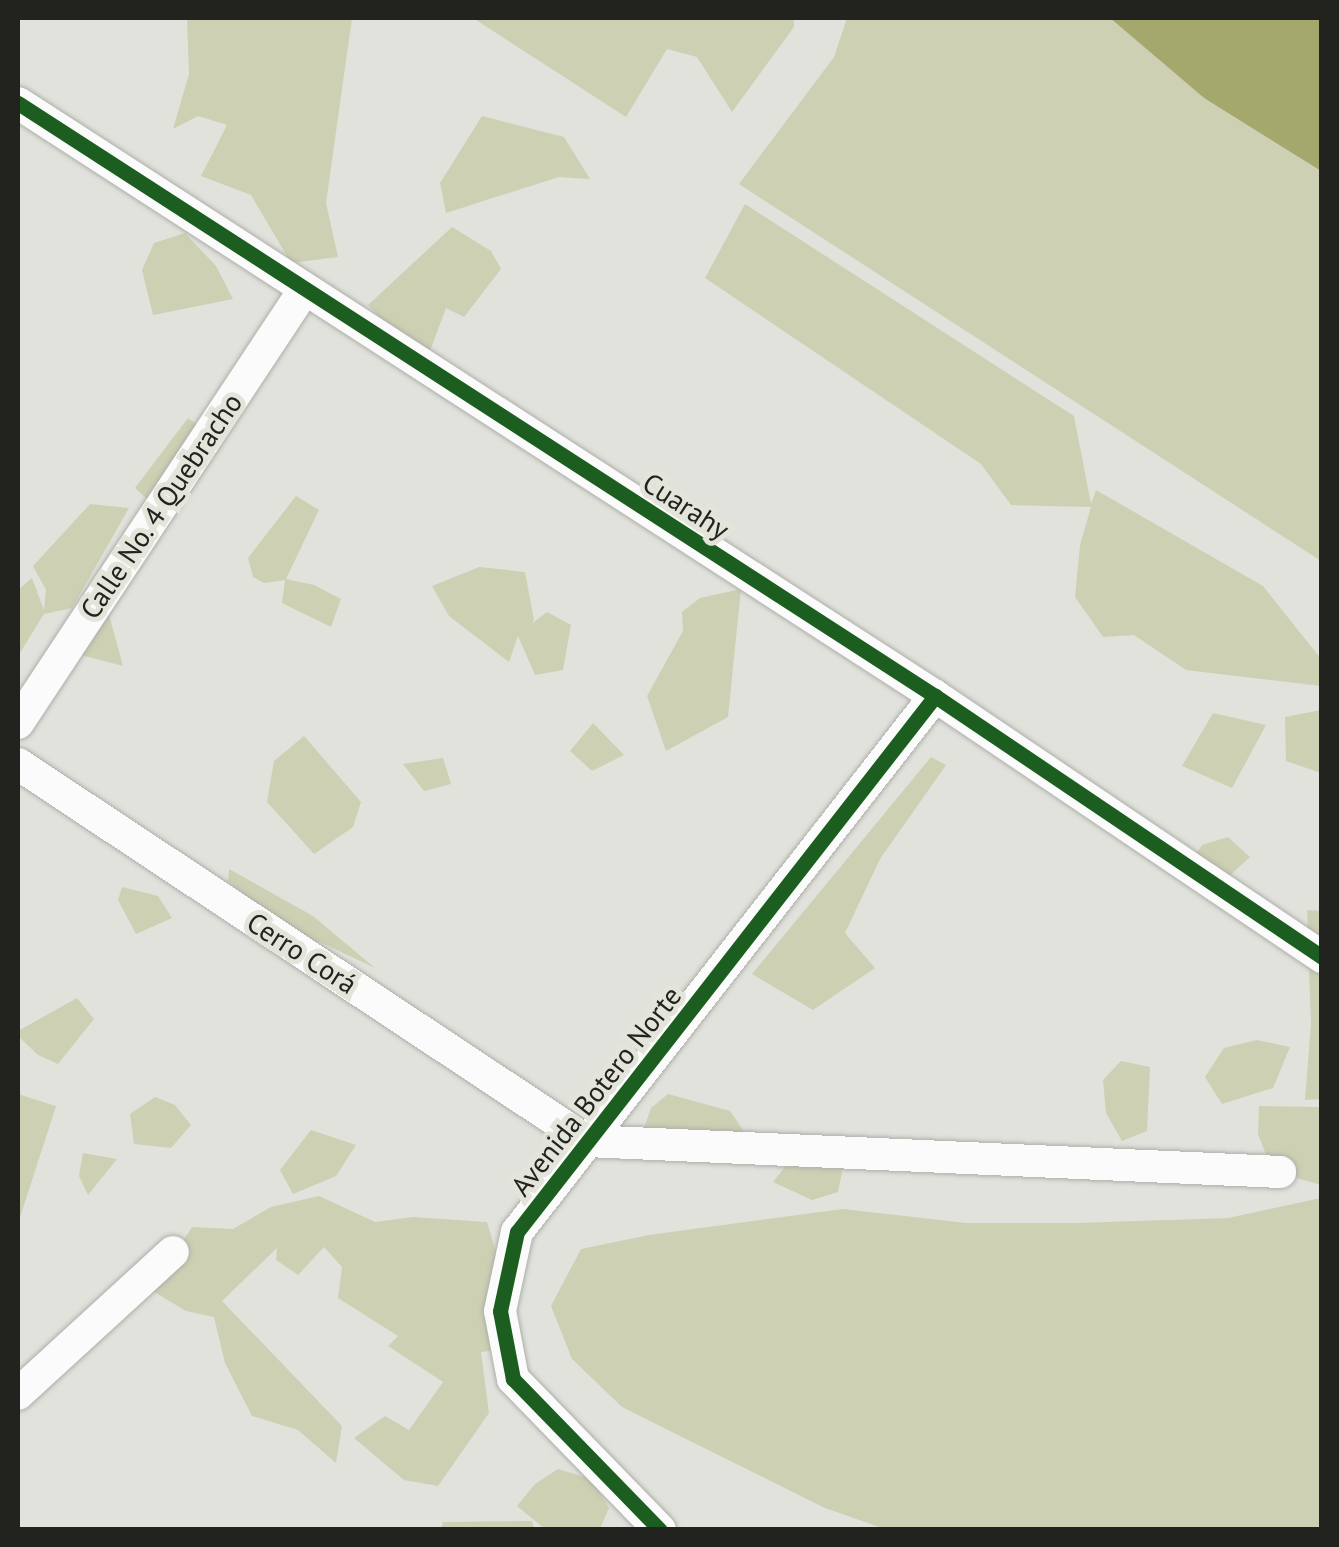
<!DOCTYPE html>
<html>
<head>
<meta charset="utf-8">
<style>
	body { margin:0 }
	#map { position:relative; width:1339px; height:1547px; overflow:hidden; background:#e1e2dc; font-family:"PT Sans",sans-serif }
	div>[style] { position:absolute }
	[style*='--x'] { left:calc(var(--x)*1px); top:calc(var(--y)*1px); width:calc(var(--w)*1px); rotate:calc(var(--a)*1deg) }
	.green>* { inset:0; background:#ced0b3; transform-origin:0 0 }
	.water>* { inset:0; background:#a5a86d }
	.roads { filter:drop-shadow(0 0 2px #aeaeaa) drop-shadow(0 0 2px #aeaeaa) }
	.minor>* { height:32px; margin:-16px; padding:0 16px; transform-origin:16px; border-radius:16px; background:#fafbfa }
	.cycleway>* { height:15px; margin:-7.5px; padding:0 7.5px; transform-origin:7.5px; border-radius:7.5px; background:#1b5e20 }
	span { translate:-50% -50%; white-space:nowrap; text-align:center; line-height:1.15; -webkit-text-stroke:10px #e3e4da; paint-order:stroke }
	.street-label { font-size:28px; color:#22231f }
	.frame { position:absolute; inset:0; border:20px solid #22231f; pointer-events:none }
</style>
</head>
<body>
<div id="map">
	<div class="green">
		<div style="clip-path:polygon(187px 18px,352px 18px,326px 203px,338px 257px,291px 263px,251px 195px,201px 176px,227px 125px,198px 116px,173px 129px,189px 74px)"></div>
		<div style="clip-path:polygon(473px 18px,794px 18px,794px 27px,732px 112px,697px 57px,667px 49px,626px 117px)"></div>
		<div style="clip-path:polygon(847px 18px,1110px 18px,1204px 98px,1321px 171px,1321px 561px,739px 184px,834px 57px)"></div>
		<div style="clip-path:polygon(482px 116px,564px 137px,590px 179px,559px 177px,446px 213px,440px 183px)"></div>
		<div style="clip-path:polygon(745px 204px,1074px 416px,1091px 504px,1096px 490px,1263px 586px,1321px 659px,1321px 686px,1186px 670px,1134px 635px,1103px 637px,1075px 597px,1080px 545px,1091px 507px,1011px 505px,981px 464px,705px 278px)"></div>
		<div style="clip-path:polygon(452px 227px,491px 251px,501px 269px,464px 317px,446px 308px,424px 367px,368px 305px)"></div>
		<div style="clip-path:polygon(185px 233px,216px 266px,233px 299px,153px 315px,142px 270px,154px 243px)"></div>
		<div style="clip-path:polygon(188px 418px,210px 433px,159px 510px,135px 488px)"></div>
		<div style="clip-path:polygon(296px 496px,319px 510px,286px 579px,314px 585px,341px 599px,331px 627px,282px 603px,285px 580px,264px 583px,253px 577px,248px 558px)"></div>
		<div style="clip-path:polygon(90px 504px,129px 508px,72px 608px,44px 614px,18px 656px,18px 590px,32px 578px,44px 610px,46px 590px,33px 566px)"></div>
		<div style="clip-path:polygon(479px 567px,525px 572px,534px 620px,531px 624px,547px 612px,571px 625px,563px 670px,535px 675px,518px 636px,509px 662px,449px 616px,432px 586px)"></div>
		<div style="clip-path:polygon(741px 589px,728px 717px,666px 751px,647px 696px,683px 631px,682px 612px,700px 598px)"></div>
		<div style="clip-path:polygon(108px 611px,123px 666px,77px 654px)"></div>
		<div style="clip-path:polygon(1321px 710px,1322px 710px,1321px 773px,1286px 761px,1285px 717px)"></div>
		<div style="clip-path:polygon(1213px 713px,1266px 725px,1232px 788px,1182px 766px)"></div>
		<div style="clip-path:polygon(593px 723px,624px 755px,592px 771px,570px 751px)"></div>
		<div style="clip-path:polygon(304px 736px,361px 802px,353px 827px,314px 854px,267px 802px,274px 761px)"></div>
		<div style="clip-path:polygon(931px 757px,946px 765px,880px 859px,845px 933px,875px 968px,813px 1010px,752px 974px)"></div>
		<div style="clip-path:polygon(443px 758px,451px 784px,424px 791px,403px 764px)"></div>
		<div style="clip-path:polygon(1228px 837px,1250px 857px,1226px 879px,1193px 859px,1202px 845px)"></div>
		<div style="clip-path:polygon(229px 869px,313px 916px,375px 968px,320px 942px,304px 942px,228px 881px)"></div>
		<div style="clip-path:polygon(122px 887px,158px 896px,172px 918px,136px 934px,118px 900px)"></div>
		<div style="clip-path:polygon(1307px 910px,1321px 911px,1322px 1099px,1305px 1100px,1311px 1024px)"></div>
		<div style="clip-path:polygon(77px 998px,94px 1019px,58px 1064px,38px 1055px,18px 1036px,18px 1031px)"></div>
		<div style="clip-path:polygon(1257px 1040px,1290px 1047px,1273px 1088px,1222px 1104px,1205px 1077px,1224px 1048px)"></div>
		<div style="clip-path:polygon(1121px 1061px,1150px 1067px,1147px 1131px,1122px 1141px,1106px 1113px,1103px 1080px)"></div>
		<div style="left:18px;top:1094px;width:40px;height:118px;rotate:18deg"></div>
		<div style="clip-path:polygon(668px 1094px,730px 1111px,748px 1137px,644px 1128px,651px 1108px)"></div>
		<div style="clip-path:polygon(155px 1097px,175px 1105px,191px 1125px,171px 1148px,134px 1144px,130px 1114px)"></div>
		<div style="clip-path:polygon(1259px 1106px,1321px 1107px,1321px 1185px,1290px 1176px,1267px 1157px,1258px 1134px)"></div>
		<div style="clip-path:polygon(311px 1130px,356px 1145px,336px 1176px,293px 1194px,280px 1170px)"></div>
		<div style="clip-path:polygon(810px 1135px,846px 1151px,838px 1192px,812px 1200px,773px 1182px)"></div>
		<div style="clip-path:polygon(83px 1153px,117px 1159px,88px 1195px,79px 1176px)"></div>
		<div style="clip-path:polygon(319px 1196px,375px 1222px,413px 1217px,487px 1222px,500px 1266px,498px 1350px,481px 1352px,489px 1413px,438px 1486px,404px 1480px,354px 1438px,385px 1416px,409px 1430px,443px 1382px,388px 1346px,398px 1336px,338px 1298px,342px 1267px,324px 1247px,298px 1275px,276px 1260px,277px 1248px,222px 1301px,342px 1426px,336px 1463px,298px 1430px,252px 1416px,225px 1363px,214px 1317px,186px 1311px,151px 1290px,192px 1227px,233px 1229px,271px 1207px)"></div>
		<div style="clip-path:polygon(1321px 1198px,1321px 1529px,885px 1529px,825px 1508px,622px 1407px,572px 1359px,551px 1306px,581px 1249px,649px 1235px,843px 1209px,966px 1223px,1078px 1223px,1228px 1218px)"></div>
		<div style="clip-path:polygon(558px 1469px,591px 1479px,609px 1508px,600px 1529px,546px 1530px,517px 1506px,535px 1484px)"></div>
		<div style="clip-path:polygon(532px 1521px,534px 1529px,441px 1529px,443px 1522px)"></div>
	</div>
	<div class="water">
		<div style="clip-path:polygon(1110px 18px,1321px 18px,1321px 171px,1204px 98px)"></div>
	</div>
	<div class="roads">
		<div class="minor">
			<div style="--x:18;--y:103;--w:1092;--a:32.89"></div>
			<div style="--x:935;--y:696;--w:467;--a:34"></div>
			<div style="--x:18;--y:723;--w:519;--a:-56.55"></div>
			<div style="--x:18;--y:764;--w:683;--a:33.53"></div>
			<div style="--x:587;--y:1141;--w:694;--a:2.56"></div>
			<div style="--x:18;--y:1394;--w:210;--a:-42.5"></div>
			<div style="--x:660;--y:1530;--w:211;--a:-134.2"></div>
			<div style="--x:513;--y:1379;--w:69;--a:-100.8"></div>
			<div style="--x:500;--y:1311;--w:81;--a:-77.9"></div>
			<div style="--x:517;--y:1232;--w:680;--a:-52.05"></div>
		</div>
	</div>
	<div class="cycleway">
		<div style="--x:18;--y:103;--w:1092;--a:32.89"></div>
		<div style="--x:935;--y:696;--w:467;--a:34"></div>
		<div style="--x:660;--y:1530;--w:211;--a:-134.2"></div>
		<div style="--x:513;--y:1379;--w:69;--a:-100.8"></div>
		<div style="--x:500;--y:1311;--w:81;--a:-77.9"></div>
		<div style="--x:517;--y:1232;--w:680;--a:-52.05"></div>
	</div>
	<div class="street-label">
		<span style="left:161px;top:506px;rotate:-56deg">Calle No. 4 Quebracho</span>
		<span style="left:686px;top:506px;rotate:33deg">Cuarahy</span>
		<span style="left:302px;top:953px;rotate:33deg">Cerro Corá</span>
		<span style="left:596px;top:1091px;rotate:-52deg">Avenida Botero Norte</span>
	</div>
	<div class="frame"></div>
</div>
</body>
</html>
